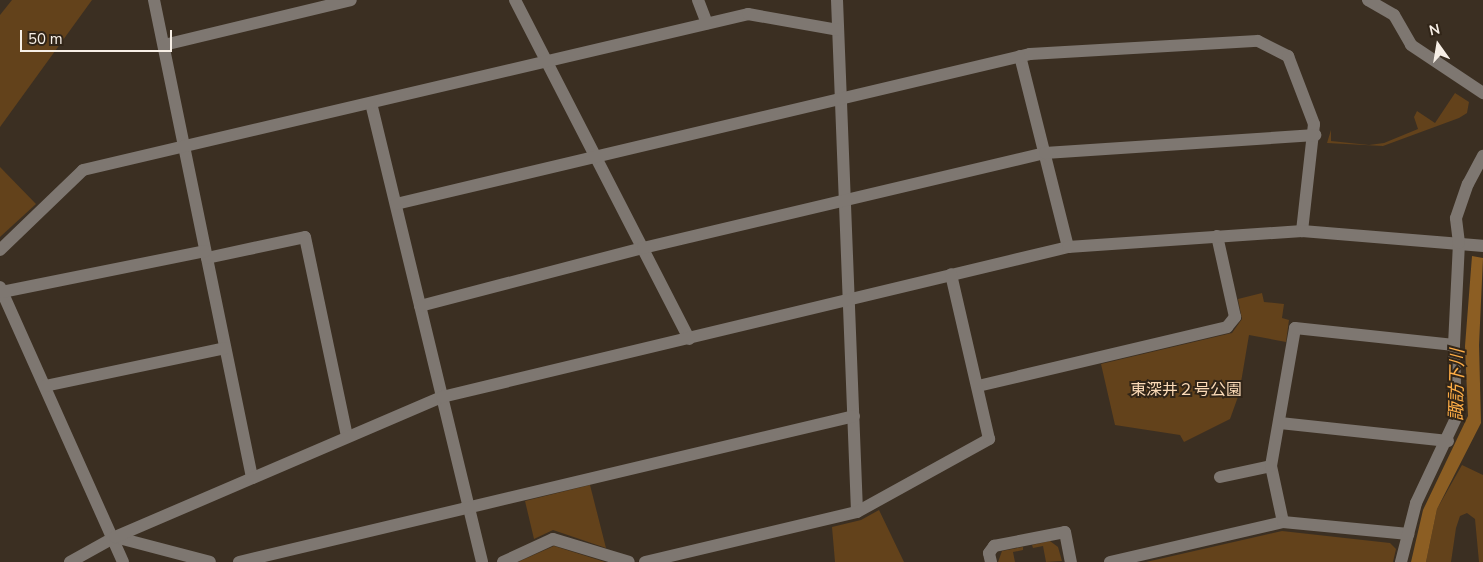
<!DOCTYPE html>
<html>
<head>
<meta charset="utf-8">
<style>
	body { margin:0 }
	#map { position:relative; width:1483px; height:562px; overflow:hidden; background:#3b2f22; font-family:"Nunito Sans","Noto Sans JP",sans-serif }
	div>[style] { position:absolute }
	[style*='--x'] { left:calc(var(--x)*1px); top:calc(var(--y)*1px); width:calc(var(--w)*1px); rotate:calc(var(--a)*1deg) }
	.green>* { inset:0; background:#63421b }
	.water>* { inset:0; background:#8c5e23 }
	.minor>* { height:12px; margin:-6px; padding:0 6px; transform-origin:6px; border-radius:6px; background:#7e7771 }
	span { translate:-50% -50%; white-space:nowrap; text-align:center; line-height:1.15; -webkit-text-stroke:4px #312518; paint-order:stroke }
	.park-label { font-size:16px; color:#fbdab7 }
	.water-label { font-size:18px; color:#fead46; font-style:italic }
	.north { position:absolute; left:1413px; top:20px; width:50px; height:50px; -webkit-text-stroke:4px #312518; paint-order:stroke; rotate:347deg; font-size:14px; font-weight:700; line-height:20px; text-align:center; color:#f7efe6 }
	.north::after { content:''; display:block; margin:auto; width:18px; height:22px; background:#f7efe6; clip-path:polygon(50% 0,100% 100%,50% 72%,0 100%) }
	.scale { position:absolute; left:20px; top:30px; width:152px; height:22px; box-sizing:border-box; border:2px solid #f7efe6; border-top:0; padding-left:6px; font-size:15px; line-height:18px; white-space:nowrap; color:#f7efe6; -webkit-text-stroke:4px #312518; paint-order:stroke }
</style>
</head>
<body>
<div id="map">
	<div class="green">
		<div style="clip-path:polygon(12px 0,92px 0,0 127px,0 15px)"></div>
		<div style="clip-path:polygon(1455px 93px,1469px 102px,1467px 113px,1459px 118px,1383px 146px,1327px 143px,1331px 130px,1331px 141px,1369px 145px,1384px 143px,1418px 129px,1414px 117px,1417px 111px,1435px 123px)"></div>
		<div style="clip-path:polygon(0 167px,36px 204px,0 237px)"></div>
		<div style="clip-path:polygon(1262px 293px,1264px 302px,1284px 304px,1282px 318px,1289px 320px,1286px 342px,1249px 335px,1239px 394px,1230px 419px,1184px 442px,1180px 435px,1115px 425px,1101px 364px,1232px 333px,1242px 319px,1238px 299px)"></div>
		<div style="clip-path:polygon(1462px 465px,1483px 475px,1483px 562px,1479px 562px,1475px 519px,1467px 513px,1460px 516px,1456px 528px,1451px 562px,1426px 562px,1437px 509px)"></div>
		<div style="clip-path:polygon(590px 485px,606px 548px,553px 530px,534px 539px,525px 501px)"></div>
		<div style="clip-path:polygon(879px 510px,904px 562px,835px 562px,832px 527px,861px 520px)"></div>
		<div style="clip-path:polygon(1282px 531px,1390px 543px,1396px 549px,1393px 562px,1146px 562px)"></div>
		<div style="clip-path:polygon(1050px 541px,1058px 547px,1062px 561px,1046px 562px,1043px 546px,1033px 548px,1032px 545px)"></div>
		<div style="clip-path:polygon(554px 546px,605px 562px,518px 562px)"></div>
		<div style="clip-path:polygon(1023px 547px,1023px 550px,1013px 552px,1015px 562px,998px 562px,1002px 551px)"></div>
	</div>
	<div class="water">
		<div style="clip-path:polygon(1472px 256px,1483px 258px,1479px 345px,1481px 423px,1437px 509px,1426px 562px,1411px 562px,1423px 510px,1468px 416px,1465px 346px)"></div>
	</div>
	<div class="minor">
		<div style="--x:154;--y:0;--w:488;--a:78.4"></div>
		<div style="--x:515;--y:0;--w:381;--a:62.8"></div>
		<div style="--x:698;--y:0;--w:25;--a:69"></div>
		<div style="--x:837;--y:0;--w:512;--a:87.76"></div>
		<div style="--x:1368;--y:0;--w:30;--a:30"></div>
		<div style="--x:1394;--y:15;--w:34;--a:60"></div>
		<div style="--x:1411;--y:45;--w:87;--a:33.7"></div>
		<div style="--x:164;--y:45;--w:192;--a:-13.5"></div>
		<div style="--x:1020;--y:56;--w:197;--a:75.9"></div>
		<div style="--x:371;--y:103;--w:472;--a:76.4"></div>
		<div style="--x:396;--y:204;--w:652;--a:-13.31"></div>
		<div style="--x:1030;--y:54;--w:228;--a:-3.3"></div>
		<div style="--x:1258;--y:41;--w:34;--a:27"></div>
		<div style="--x:1288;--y:56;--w:73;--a:69.1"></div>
		<div style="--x:1314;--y:124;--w:108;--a:96.4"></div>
		<div style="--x:0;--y:250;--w:115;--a:-43.9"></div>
		<div style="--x:83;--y:170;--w:683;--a:-13.2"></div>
		<div style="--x:748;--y:14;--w:91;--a:10.1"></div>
		<div style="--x:207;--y:258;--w:100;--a:-12.1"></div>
		<div style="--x:305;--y:237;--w:204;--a:78.1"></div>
		<div style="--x:0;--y:287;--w:301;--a:65.9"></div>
		<div style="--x:2;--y:292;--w:207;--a:-11.4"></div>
		<div style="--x:420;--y:306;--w:230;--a:-14.6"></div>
		<div style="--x:643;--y:248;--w:413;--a:-13.3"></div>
		<div style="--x:1045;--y:153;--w:271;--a:-3.8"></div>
		<div style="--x:45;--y:386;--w:184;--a:-11.9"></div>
		<div style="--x:978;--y:386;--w:256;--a:-13.3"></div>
		<div style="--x:1227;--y:327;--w:13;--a:-51"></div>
		<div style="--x:1235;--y:317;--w:83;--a:-102.5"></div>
		<div style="--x:1280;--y:423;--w:169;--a:6.1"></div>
		<div style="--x:1220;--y:477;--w:52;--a:-12.2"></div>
		<div style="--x:1283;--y:522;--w:57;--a:-102.1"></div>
		<div style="--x:1271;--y:466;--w:140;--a:-80.1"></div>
		<div style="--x:1295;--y:328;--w:160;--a:6.1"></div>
		<div style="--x:115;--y:537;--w:98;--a:14.7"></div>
		<div style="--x:70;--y:562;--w:51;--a:-29.1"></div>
		<div style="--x:115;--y:537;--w:356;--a:-23.2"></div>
		<div style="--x:442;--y:397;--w:644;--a:-13.47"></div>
		<div style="--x:1068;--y:247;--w:235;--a:-3.9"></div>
		<div style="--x:1302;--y:231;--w:182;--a:4.7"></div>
		<div style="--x:239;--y:562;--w:632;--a:-13.35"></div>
		<div style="--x:503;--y:562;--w:55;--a:-24.7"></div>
		<div style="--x:553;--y:539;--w:79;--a:16.8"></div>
		<div style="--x:645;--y:562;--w:218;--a:-13.3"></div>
		<div style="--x:857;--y:512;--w:151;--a:-28.9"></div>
		<div style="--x:989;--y:439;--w:169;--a:-103"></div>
		<div style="--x:991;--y:562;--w:9;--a:-103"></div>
		<div style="--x:989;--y:553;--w:9;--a:-54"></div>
		<div style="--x:994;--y:546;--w:72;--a:-11.2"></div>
		<div style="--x:1065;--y:532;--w:31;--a:79"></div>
		<div style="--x:1110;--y:562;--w:178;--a:-13"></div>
		<div style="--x:1283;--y:522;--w:126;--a:5.5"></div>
		<div style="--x:1401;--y:562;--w:61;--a:-75.7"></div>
		<div style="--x:1416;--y:503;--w:94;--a:-64.8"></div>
		<div style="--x:1456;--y:418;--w:73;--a:-91.6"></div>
		<div style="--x:1454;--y:345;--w:102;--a:-87.2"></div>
		<div style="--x:1459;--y:243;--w:25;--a:-97"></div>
		<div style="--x:1456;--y:218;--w:36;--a:-71"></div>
		<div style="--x:1468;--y:184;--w:32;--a:-62"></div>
	</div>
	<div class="park-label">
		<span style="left:1186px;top:390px">東深井２号公園</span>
	</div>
	<div class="water-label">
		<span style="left:1457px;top:385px;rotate:-89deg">諏訪下川</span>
	</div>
	<div class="north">N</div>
	<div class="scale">50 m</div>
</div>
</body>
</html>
